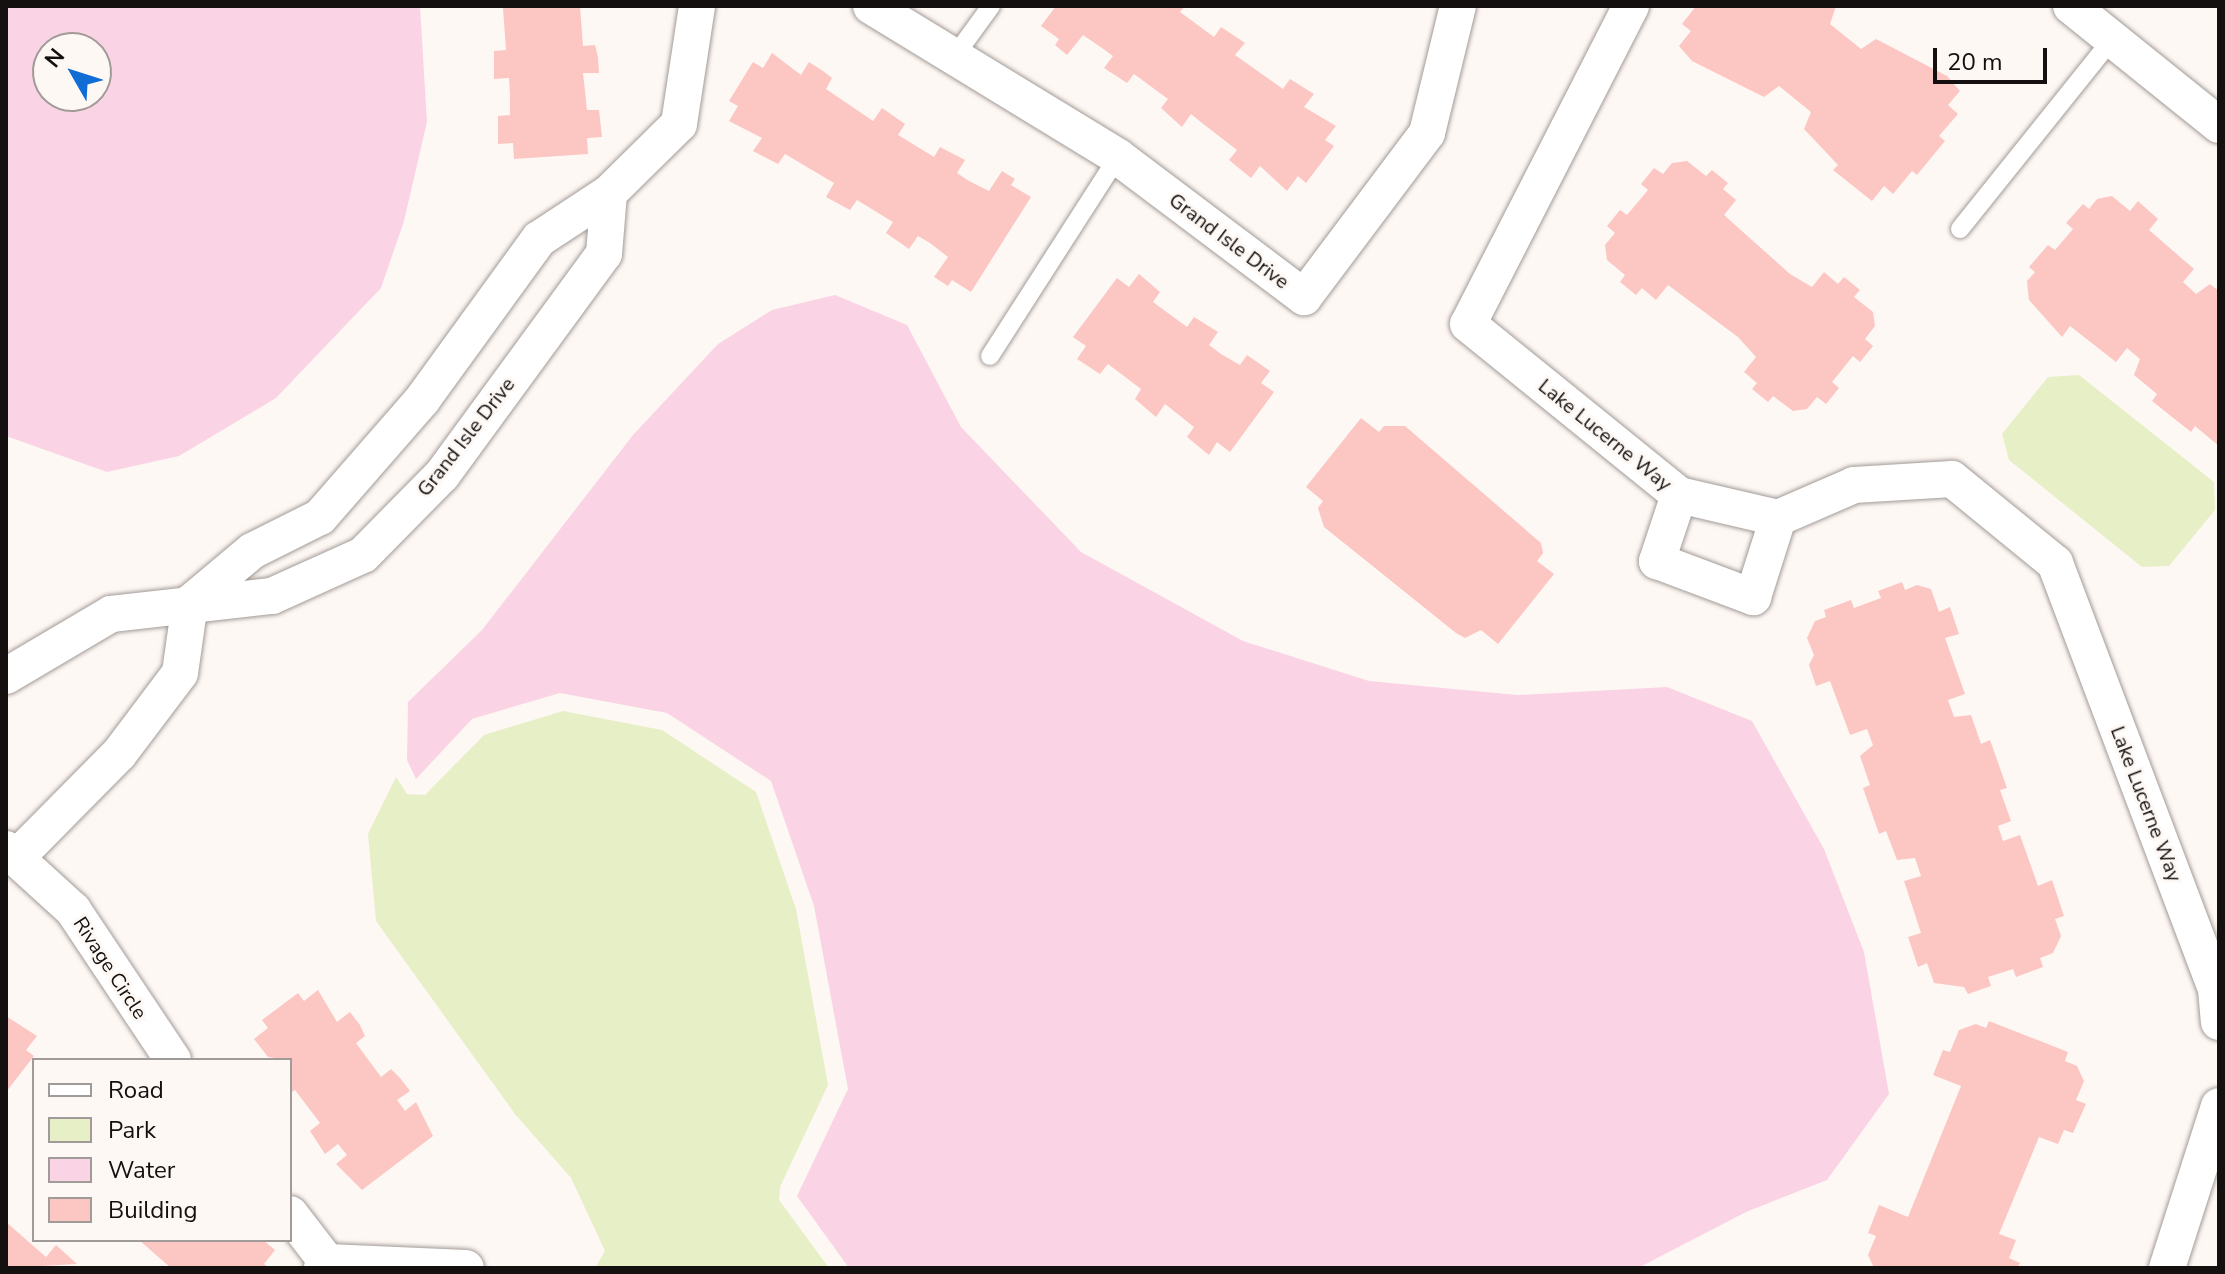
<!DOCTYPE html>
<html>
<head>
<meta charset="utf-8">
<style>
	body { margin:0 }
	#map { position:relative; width:2225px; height:1274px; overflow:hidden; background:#fef8f4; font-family:"Nunito Sans",sans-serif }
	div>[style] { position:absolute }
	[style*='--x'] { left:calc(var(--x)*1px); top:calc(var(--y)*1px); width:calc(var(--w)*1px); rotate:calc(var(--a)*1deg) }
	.green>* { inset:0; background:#e7efc6 }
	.water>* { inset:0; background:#fad4e4 }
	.building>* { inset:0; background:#fcc6c3 }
	.roads { filter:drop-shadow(0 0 2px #a29b97) drop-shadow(0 0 2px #a29b97) }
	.lane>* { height:18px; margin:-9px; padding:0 9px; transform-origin:9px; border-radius:9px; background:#fff }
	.street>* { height:36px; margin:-18px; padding:0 18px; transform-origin:18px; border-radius:18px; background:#fff }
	span { translate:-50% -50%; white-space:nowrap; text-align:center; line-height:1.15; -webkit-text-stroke:6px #fef8f4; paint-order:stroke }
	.street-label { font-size:20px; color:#13100f }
	.frame { position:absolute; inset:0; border:8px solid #13100f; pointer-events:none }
	.legend { position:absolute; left:32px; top:1058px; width:260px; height:184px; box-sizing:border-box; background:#fef8f4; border:2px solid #a09b98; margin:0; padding:10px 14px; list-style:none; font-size:24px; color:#13100f }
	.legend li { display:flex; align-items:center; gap:16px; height:40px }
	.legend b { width:40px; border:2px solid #a09b98 }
	.north { position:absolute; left:32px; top:32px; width:80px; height:80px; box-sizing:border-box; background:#fef8f4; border:2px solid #a09b98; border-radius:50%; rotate:309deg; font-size:22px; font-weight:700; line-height:32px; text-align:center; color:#13100f }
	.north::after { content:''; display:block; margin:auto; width:28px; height:36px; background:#106dd6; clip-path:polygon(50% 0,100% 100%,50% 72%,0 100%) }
	.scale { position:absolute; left:1933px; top:48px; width:114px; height:36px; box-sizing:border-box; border:4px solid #13100f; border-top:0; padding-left:10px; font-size:24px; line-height:28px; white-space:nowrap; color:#13100f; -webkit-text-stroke:6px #fef8f4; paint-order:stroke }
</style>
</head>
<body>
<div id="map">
	<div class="green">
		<div style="clip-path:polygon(2079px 375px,2214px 482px,2215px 510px,2169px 566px,2142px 567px,2009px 460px,2002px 434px,2048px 377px)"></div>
		<div style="clip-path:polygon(563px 711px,662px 730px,756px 792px,796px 909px,828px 1085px,780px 1187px,779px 1200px,829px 1268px,595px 1268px,605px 1251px,571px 1178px,515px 1114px,376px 921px,368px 834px,396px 777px,407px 794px,425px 795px,484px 735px)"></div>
	</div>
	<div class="water">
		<div style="clip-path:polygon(evenodd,6px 6px,420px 6px,427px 122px,404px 221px,381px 288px,276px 398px,179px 456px,107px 472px,6px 436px,6px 6px,48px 48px,96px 48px,96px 96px,48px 96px,48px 48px)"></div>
		<div style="clip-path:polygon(835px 295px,907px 325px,961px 427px,1081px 552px,1243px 641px,1369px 681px,1517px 695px,1667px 687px,1752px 721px,1824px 849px,1864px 952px,1889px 1094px,1827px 1180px,1746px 1212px,1638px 1268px,849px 1268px,797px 1196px,848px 1089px,814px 906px,771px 781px,667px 713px,560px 693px,472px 719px,416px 779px,407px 760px,408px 702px,482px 630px,633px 435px,718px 344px,772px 310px)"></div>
	</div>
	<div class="building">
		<div style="clip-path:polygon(491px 6px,580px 6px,583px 46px,595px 45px,598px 57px,599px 73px,583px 73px,587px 110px,599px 110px,602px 137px,587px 138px,588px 154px,514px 159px,513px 143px,498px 144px,498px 116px,510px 115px,510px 94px,509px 78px,494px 79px,494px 51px,506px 50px,503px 8px)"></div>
		<div style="clip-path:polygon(1056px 6px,1185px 6px,1180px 12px,1214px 37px,1221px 27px,1245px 43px,1235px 55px,1283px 89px,1290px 79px,1314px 94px,1304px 107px,1336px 126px,1325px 140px,1334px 146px,1306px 183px,1298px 176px,1287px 191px,1260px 166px,1251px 178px,1229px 160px,1237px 150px,1202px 123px,1191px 114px,1182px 127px,1161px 108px,1168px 99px,1134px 74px,1127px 83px,1104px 68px,1113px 56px,1102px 48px,1083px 35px,1067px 55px,1055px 45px,1059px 39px,1041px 26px)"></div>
		<div style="clip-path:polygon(1696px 6px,1836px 6px,1830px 24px,1861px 49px,1876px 39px,1947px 76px,1960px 91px,1948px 105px,1958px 114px,1939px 136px,1945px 141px,1917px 175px,1912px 171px,1893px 194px,1884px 186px,1872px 201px,1833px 170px,1838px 165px,1804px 129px,1811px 112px,1779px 86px,1764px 97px,1692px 61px,1679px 46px,1691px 31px,1682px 24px)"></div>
		<div style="clip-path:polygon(772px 53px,801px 75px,809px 62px,823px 71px,832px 78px,826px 89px,873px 121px,882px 108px,905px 124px,898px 135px,934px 157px,940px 147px,965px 160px,957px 173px,969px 181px,989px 191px,1002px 171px,1015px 179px,1011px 185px,1031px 197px,971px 292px,952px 280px,948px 286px,934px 277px,948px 257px,930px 243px,918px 236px,909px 249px,886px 233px,893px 222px,857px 200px,850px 210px,826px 197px,834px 183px,785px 154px,778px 164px,753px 151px,762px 138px,729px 121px,738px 106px,729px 101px,753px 62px,763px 68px)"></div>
		<div style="clip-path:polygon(1687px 161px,1706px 176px,1712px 170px,1728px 183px,1723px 189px,1736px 200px,1724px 215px,1790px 274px,1812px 287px,1824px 272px,1838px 284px,1844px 277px,1860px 290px,1854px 297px,1873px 312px,1875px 326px,1865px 339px,1873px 346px,1860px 362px,1853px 356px,1832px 382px,1839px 388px,1826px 404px,1817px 397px,1807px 409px,1793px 411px,1773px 396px,1768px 402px,1752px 389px,1757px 383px,1744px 372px,1756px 357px,1738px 337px,1668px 285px,1656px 300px,1642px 288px,1636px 295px,1620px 282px,1625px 275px,1607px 260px,1605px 245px,1615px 233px,1607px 226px,1620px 210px,1627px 215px,1648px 190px,1641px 184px,1654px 168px,1663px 174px,1672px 163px)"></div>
		<div style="clip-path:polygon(2112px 196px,2130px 211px,2138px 201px,2158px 219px,2149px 230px,2194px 269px,2183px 282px,2196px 294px,2210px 284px,2219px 291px,2219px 446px,2195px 426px,2191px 432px,2152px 401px,2157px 394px,2134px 375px,2140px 359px,2127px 348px,2116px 362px,2070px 326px,2062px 337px,2029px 300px,2027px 281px,2035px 272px,2029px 267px,2048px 245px,2055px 250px,2073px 229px,2066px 223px,2083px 204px,2089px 209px,2097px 199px)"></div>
		<div style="clip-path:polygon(1139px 274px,1160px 292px,1153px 302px,1187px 327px,1194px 317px,1218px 332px,1209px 345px,1221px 354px,1240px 365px,1247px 355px,1270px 371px,1261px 383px,1274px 392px,1230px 452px,1217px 442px,1209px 455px,1187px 437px,1194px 427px,1165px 404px,1156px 417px,1135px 399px,1141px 389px,1108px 364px,1100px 374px,1077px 359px,1086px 346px,1073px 337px,1117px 278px,1129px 287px)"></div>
		<div style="clip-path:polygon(1361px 418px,1379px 432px,1384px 426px,1405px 426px,1541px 543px,1543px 553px,1537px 561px,1554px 574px,1498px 644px,1481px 630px,1465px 638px,1456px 633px,1324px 527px,1318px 508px,1323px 501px,1306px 487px)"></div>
		<div style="clip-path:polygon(1902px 582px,1905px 590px,1917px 585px,1931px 589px,1939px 612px,1950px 607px,1959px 634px,1945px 638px,1965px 694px,1948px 700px,1954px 717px,1971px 715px,1981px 744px,1990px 740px,2007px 788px,2000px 790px,2011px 821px,1998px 826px,2003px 841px,2020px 835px,2038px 886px,2052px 880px,2064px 916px,2055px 919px,2061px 936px,2053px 953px,2040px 958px,2043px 967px,2016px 977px,2013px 969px,1988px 977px,1991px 986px,1968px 994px,1964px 987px,1934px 983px,1927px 963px,1918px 967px,1908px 937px,1921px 933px,1904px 881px,1921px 876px,1915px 858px,1897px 860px,1886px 831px,1879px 834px,1863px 788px,1870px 785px,1860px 756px,1873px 745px,1867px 729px,1850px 735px,1830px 681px,1816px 686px,1809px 665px,1814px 655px,1807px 638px,1815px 621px,1826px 617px,1824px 610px,1851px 600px,1854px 608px,1881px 598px,1878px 591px)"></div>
		<div style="clip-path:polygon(318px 990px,337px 1022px,350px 1012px,360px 1025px,365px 1036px,356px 1043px,381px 1077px,391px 1069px,400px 1078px,410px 1091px,397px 1100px,405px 1111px,416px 1102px,433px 1136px,362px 1190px,336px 1164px,347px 1155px,338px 1144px,325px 1154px,310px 1131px,320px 1123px,295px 1090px,290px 1093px,290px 1060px,268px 1057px,254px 1039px,268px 1028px,262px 1020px,298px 993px,304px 1001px)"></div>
		<div style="clip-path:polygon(6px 1016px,37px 1036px,26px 1050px,34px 1056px,6px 1092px)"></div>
		<div style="clip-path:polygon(1989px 1021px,2068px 1052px,2065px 1061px,2077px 1066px,2084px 1081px,2076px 1100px,2086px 1104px,2073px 1133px,2064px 1130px,2058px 1144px,2039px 1137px,1999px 1234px,2016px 1240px,2009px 1258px,2020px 1263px,2017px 1268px,1874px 1268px,1868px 1255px,1876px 1236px,1868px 1233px,1879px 1205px,1908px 1217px,1961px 1086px,1933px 1075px,1943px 1050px,1950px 1052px,1959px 1030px,1976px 1024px,1986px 1028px)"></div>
		<div style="clip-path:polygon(6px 1222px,46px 1257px,56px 1245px,77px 1264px,6px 1268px)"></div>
		<div style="clip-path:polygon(139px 1240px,263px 1240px,275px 1250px,264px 1264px,269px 1268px,171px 1268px)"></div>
	</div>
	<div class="roads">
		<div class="lane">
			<div style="--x:954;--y:57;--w:63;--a:-54"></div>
			<div style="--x:1960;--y:229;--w:243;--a:-51.3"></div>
			<div style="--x:990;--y:356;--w:237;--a:-57.3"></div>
		</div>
		<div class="street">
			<div style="--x:871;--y:6;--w:289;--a:31.4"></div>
			<div style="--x:1118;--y:157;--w:233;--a:37"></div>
			<div style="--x:1304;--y:297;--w:205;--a:-53.1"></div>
			<div style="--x:1427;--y:133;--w:131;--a:-76.3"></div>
			<div style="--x:1631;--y:6;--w:357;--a:117.1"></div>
			<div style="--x:1468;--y:324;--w:272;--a:39"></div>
			<div style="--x:1679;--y:495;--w:102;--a:13.1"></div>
			<div style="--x:1778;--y:518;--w:83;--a:-23.5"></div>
			<div style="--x:1854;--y:485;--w:98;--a:-3.5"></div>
			<div style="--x:1952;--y:479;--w:133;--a:39.2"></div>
			<div style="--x:2055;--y:563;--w:455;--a:69.3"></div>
			<div style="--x:2216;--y:989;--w:33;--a:85"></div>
			<div style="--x:2071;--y:6;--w:190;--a:38.8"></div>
			<div style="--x:1679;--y:495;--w:70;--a:108.4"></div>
			<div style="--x:1657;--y:561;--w:103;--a:20.6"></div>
			<div style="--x:1753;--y:597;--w:83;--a:-72.4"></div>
			<div style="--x:190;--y:603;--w:81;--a:-40"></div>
			<div style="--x:252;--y:551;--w:76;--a:-26.6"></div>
			<div style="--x:320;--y:517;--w:155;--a:-48.9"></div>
			<div style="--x:422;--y:400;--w:199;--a:-54"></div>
			<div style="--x:539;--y:239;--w:84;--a:-33.3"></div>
			<div style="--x:609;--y:193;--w:98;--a:-44.6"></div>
			<div style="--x:679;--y:124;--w:119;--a:-81.3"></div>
			<div style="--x:6;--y:676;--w:122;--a:-30.6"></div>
			<div style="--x:111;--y:614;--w:162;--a:-6.4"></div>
			<div style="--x:272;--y:596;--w:100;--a:-24.3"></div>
			<div style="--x:363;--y:555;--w:112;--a:-45.4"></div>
			<div style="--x:442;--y:475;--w:274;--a:-53.8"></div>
			<div style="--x:604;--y:254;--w:61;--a:-85.3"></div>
			<div style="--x:6;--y:849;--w:91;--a:42.3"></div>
			<div style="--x:73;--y:910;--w:180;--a:56.3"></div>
			<div style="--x:17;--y:857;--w:145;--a:-45.3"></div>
			<div style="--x:119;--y:754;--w:101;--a:-53"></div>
			<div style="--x:180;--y:673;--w:71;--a:-81.9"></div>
			<div style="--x:290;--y:1214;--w:61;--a:52.4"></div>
			<div style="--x:327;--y:1262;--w:8;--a:130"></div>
			<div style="--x:327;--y:1262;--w:139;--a:2.5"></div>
			<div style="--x:2167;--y:1268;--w:170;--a:-72.2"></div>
		</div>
	</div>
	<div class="street-label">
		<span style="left:1229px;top:241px;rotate:37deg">Grand Isle Drive</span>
		<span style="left:1605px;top:435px;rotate:39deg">Lake Lucerne Way</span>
		<span style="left:466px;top:437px;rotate:-52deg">Grand Isle Drive</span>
		<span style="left:2146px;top:804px;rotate:69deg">Lake Lucerne Way</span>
		<span style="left:110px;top:968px;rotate:57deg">Rivage Circle</span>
	</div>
	<div class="frame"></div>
	<ul class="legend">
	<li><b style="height:10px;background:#fff"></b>Road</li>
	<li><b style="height:22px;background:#e7efc6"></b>Park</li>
	<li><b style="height:22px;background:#fad4e4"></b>Water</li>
	<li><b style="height:22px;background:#fcc6c3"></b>Building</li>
	</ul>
	<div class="north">N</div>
	<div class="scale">20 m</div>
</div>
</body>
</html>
